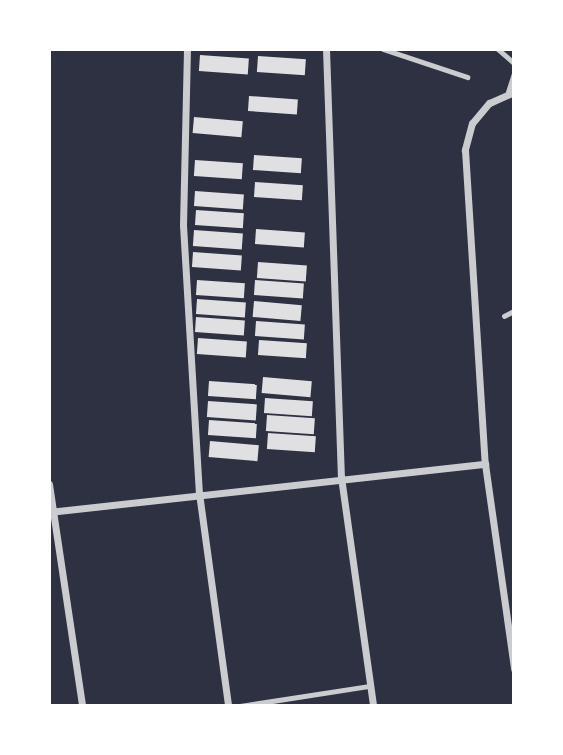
<!DOCTYPE html>
<html>
<head>
<meta charset="utf-8">
<style>
	body { margin:0 }
	#map { position:relative; width:563px; height:755px; overflow:hidden; background:#2d3142; font-family:Barlow,sans-serif }
	div>[style] { position:absolute }
	[style*='--x'] { left:calc(var(--x)*1px); top:calc(var(--y)*1px); width:calc(var(--w)*1px); rotate:calc(var(--a)*1deg) }
	.building>* { inset:0; background:#e0e0e3; transform-origin:0 0 }
	.service>* { height:4.5px; margin:-2.25px; padding:0 2.25px; transform-origin:2.25px; border-radius:2.25px; background:#caccd0 }
	.minor>* { height:7px; margin:-3.5px; padding:0 3.5px; transform-origin:3.5px; border-radius:3.5px; background:#caccd0 }
	span { translate:-50% -50%; white-space:nowrap; text-align:center; line-height:1.15; -webkit-text-stroke:5px #fff; paint-order:stroke }
	.frame { position:absolute; inset:0; border:51px solid #fff; pointer-events:none }
</style>
</head>
<body>
<div id="map">
	<div class="building">
		<div style="left:200px;top:55px;width:49px;height:16px;rotate:4deg"></div>
		<div style="left:258px;top:56px;width:48px;height:16px;rotate:4deg"></div>
		<div style="left:249px;top:96px;width:49px;height:15px;rotate:4deg"></div>
		<div style="left:194px;top:117px;width:49px;height:16px;rotate:5deg"></div>
		<div style="left:254px;top:155px;width:48px;height:15px;rotate:4deg"></div>
		<div style="left:195px;top:160px;width:48px;height:16px;rotate:4deg"></div>
		<div style="left:255px;top:182px;width:48px;height:15px;rotate:4deg"></div>
		<div style="left:195px;top:191px;width:49px;height:15px;rotate:4deg"></div>
		<div style="left:196px;top:210px;width:48px;height:15px;rotate:4deg"></div>
		<div style="left:256px;top:229px;width:49px;height:15px;rotate:4deg"></div>
		<div style="left:194px;top:230px;width:49px;height:16px;rotate:4deg"></div>
		<div style="left:193px;top:252px;width:49px;height:15px;rotate:4deg"></div>
		<div style="left:258px;top:262px;width:49px;height:16px;rotate:4deg"></div>
		<div style="left:197px;top:280px;width:48px;height:15px;rotate:4deg"></div>
		<div style="left:255px;top:280px;width:49px;height:15px;rotate:4deg"></div>
		<div style="left:197px;top:299px;width:49px;height:15px;rotate:4deg"></div>
		<div style="left:254px;top:301px;width:48px;height:16px;rotate:5deg"></div>
		<div style="left:196px;top:317px;width:49px;height:15px;rotate:4deg"></div>
		<div style="left:256px;top:321px;width:49px;height:15px;rotate:4deg"></div>
		<div style="left:198px;top:338px;width:49px;height:16px;rotate:4deg"></div>
		<div style="left:259px;top:340px;width:48px;height:15px;rotate:4deg"></div>
		<div style="left:263px;top:377px;width:49px;height:16px;rotate:5deg"></div>
		<div style="left:209px;top:381px;width:48px;height:15px;rotate:4deg"></div>
		<div style="left:265px;top:398px;width:48px;height:15px;rotate:4deg"></div>
		<div style="left:208px;top:401px;width:49px;height:16px;rotate:4deg"></div>
		<div style="left:267px;top:415px;width:48px;height:16px;rotate:4deg"></div>
		<div style="left:209px;top:420px;width:48px;height:15px;rotate:4deg"></div>
		<div style="left:268px;top:433px;width:48px;height:16px;rotate:4deg"></div>
		<div style="left:210px;top:441px;width:49px;height:16px;rotate:5deg"></div>
	</div>
	<div class="service">
		<div style="--x:383;--y:49;--w:89;--a:18.4"></div>
		<div style="--x:498;--y:49;--w:21;--a:41"></div>
		<div style="--x:508;--y:92;--w:20;--a:-72"></div>
		<div style="--x:504;--y:316;--w:11;--a:-27"></div>
		<div style="--x:240;--y:706;--w:131;--a:-8.8"></div>
	</div>
	<div class="minor">
		<div style="--x:187;--y:49;--w:176;--a:91.3"></div>
		<div style="--x:183;--y:225;--w:268;--a:86.6"></div>
		<div style="--x:199;--y:493;--w:215;--a:82.2"></div>
		<div style="--x:326;--y:49;--w:428;--a:88"></div>
		<div style="--x:341;--y:477;--w:231;--a:82"></div>
		<div style="--x:514;--y:92;--w:27;--a:156"></div>
		<div style="--x:489;--y:103;--w:26;--a:130"></div>
		<div style="--x:472;--y:123;--w:28;--a:105"></div>
		<div style="--x:465;--y:150;--w:315;--a:86.4"></div>
		<div style="--x:485;--y:464;--w:207;--a:81.9"></div>
		<div style="--x:49;--y:484;--w:224;--a:81.5"></div>
		<div style="--x:49;--y:512;--w:439;--a:-6.3"></div>
	</div>
	<div class="frame"></div>
</div>
</body>
</html>
